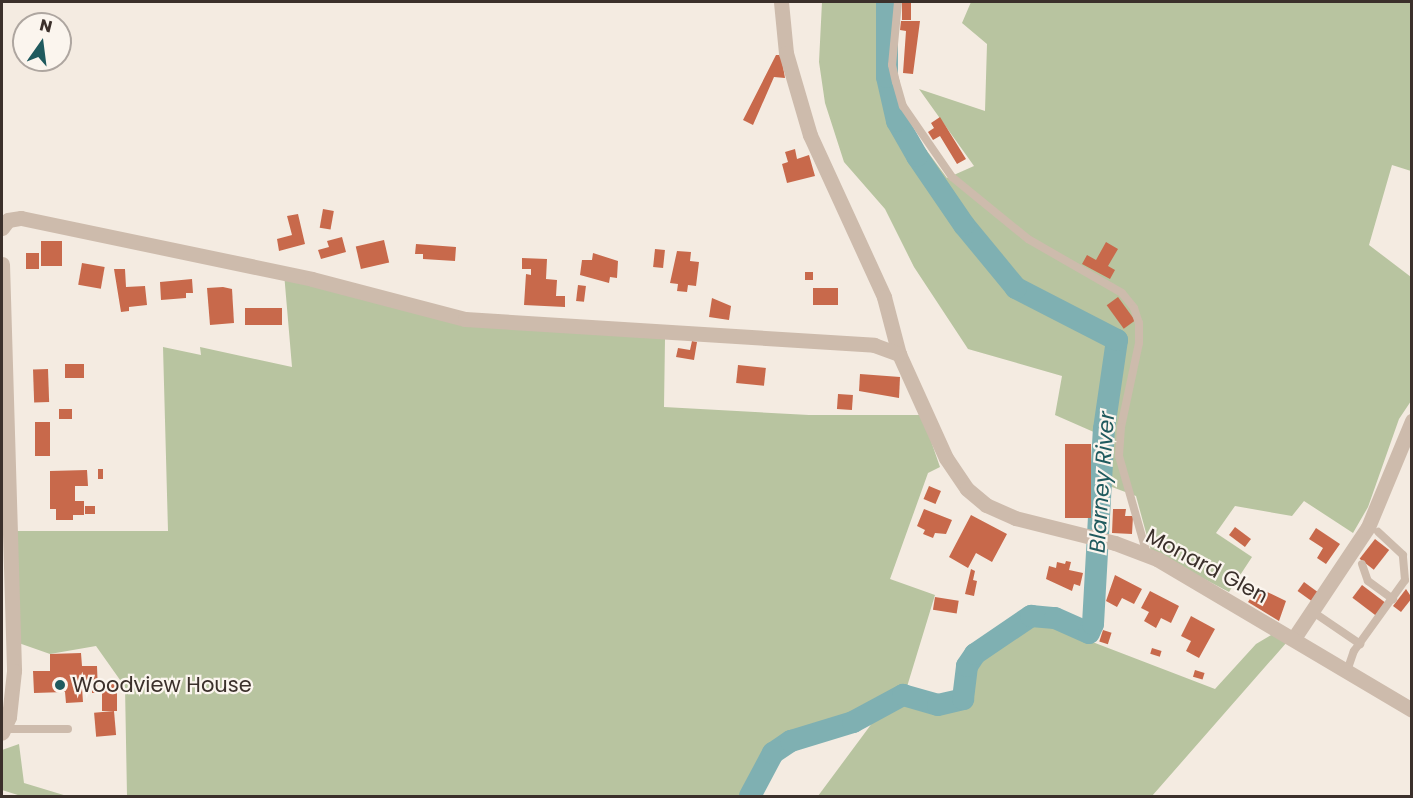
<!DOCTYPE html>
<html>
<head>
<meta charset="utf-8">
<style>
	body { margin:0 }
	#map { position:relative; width:1413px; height:798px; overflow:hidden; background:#f4ebe1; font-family:Poppins,sans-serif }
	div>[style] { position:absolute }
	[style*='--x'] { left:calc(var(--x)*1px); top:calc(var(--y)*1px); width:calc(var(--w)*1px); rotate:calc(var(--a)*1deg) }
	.green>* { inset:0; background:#b8c4a0 }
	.river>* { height:22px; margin:-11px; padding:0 11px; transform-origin:11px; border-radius:11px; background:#7fb0b2 }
	.building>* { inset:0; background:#c8694b; transform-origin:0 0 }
	.service>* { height:8px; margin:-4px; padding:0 4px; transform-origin:4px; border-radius:4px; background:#cdbbac }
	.minor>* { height:15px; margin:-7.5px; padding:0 7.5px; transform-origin:7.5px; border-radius:7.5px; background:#cdbbac }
	.tertiary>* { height:15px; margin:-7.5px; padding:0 7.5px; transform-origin:7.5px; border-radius:7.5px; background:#cdbbac }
	.dots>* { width:16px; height:16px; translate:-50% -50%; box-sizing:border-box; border:3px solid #fbf5ee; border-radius:50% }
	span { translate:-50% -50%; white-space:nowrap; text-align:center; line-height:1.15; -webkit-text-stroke:4.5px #fbf5ee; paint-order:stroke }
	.street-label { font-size:21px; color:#3b302b }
	.poi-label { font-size:21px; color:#3b302b }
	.left { translate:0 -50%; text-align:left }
	.water-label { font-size:22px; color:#1f5a5e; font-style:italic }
	.frame { position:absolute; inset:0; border:3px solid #3b302b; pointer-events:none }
	.north { position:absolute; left:12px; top:12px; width:60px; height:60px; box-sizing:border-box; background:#fbf5ee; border:2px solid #aea6a0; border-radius:50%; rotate:14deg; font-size:16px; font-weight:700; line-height:24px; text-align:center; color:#3b302b }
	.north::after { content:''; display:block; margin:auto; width:21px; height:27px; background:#1f5a5e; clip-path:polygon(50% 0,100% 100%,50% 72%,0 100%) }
</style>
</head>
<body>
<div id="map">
	<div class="green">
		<div style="clip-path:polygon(822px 2px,891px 2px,889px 76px,907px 124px,947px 178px,974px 166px,919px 89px,985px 111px,987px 44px,962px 23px,971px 2px,1411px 2px,1411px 171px,1392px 165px,1369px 245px,1411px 277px,1411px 401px,1399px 419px,1368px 507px,1353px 533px,1304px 501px,1292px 516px,1235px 506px,1216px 533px,1252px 557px,1229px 592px,1151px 551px,1136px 496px,1096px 481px,1096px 433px,1055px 415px,1062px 376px,968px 349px,914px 267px,885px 209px,844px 162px,825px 103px,819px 62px)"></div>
		<div style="clip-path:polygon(284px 273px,403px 305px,665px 339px,664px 407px,809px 415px,922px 415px,940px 467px,928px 473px,890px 579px,935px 595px,906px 690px,853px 722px,791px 741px,773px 753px,751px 796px,127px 796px,125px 687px,96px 646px,50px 654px,13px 641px,17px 531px,168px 531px,163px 347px,201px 355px,200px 347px,292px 367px)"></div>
		<div style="clip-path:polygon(1029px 626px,1056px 628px,1215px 689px,1256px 644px,1273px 634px,1287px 642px,1152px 796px,818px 796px,887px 703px,934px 711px,961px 708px,968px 701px,971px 676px,982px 660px,1003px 639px)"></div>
		<div style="clip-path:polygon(19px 744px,24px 783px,67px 796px,21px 796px,2px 790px,2px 750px)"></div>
	</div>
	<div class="river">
		<div style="--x:750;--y:796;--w:49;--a:-61.9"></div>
		<div style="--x:773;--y:753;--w:22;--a:-34"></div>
		<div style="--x:791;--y:741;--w:65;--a:-17"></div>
		<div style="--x:853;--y:722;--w:57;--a:-28.4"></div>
		<div style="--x:903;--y:695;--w:36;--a:16"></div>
		<div style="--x:938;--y:705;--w:26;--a:-13"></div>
		<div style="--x:963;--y:699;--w:33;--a:-83"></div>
		<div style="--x:967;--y:666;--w:14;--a:-56"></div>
		<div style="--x:975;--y:654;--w:68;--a:-34.2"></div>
		<div style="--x:1031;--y:616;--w:24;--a:5"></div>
		<div style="--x:1055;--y:618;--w:37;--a:24"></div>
		<div style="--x:1089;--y:633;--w:10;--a:-66"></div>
		<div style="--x:1093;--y:624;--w:195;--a:-86.8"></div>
		<div style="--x:1104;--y:429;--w:90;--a:-81.7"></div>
		<div style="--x:1117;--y:340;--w:114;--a:-152.8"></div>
		<div style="--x:1016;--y:288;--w:82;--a:-129.5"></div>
		<div style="--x:964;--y:225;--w:83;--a:-124.3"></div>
		<div style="--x:917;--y:156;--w:40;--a:-119.7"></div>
		<div style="--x:897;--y:121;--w:45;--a:-102.8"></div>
		<div style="--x:887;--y:77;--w:75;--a:-90"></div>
	</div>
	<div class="building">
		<div style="left:902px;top:2px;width:9px;height:18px"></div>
		<div style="clip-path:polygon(901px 21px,920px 21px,913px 74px,903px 73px,906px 31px,900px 30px)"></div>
		<div style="clip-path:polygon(776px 55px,781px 55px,785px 78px,774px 77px,753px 125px,743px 120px)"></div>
		<div style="clip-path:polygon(940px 117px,966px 159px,957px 164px,940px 136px,933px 140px,928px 132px,934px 128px,931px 123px)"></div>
		<div style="clip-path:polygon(795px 149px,797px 159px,809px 155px,815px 176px,787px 183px,782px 164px,788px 162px,785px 152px)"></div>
		<div style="left:323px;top:209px;width:11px;height:19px;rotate:10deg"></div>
		<div style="clip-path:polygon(298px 214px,305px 244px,279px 251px,277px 239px,292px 235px,287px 216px)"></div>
		<div style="clip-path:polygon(342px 237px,346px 252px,321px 259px,318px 250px,329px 247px,327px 241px)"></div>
		<div style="left:384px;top:240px;width:23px;height:29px;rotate:77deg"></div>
		<div style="left:41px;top:241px;width:21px;height:25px"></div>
		<div style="clip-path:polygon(1106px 242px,1118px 249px,1108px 266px,1115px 270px,1110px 279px,1082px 264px,1087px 255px,1096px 260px)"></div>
		<div style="clip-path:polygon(416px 244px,456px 247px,455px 261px,423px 259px,423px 254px,415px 254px)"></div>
		<div style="left:655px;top:249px;width:10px;height:18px;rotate:6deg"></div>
		<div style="clip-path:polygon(677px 251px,691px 252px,690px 261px,699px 262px,696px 286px,688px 285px,687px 292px,677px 291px,678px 284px,670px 283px)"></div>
		<div style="left:26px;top:253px;width:13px;height:16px"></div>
		<div style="clip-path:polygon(593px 253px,618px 261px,617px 278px,610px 277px,609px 283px,580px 275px,582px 260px,592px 260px)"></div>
		<div style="clip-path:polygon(522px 258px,547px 259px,546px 279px,557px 280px,556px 296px,565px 296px,565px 307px,524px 305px,526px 274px,531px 275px,531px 269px,522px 269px)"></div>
		<div style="left:82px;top:263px;width:23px;height:22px;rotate:10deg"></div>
		<div style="clip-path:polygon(114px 269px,125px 269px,126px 287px,145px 286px,147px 305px,129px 307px,129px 311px,121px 312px)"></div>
		<div style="left:805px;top:272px;width:8px;height:8px"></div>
		<div style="clip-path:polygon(192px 279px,193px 293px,186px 293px,186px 298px,161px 300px,160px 282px)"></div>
		<div style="left:578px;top:285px;width:8px;height:16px;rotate:7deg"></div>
		<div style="clip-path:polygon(223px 287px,232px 289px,234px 323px,210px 325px,207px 288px)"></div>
		<div style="left:813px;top:288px;width:25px;height:17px"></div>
		<div style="left:1118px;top:297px;width:29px;height:14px;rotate:54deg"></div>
		<div style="clip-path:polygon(712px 298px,731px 306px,729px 320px,709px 317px)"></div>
		<div style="left:282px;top:308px;width:17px;height:37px;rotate:90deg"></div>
		<div style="clip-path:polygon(692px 341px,697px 342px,694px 360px,676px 357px,678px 348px,690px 350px)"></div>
		<div style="left:65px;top:364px;width:19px;height:14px"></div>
		<div style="left:738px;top:365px;width:28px;height:18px;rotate:6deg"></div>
		<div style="left:48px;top:369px;width:33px;height:15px;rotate:88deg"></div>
		<div style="clip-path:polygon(860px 374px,900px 377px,899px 398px,859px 391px)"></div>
		<div style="left:838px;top:394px;width:15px;height:15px;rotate:4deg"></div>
		<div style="left:59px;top:409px;width:13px;height:10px"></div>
		<div style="left:35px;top:422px;width:15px;height:34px"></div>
		<div style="left:1065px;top:444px;width:26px;height:74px"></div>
		<div style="left:98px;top:469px;width:5px;height:10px"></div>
		<div style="clip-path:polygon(87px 470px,88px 486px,75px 486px,75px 501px,84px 501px,84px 515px,73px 515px,73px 520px,56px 520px,56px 509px,50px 509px,50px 471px)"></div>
		<div style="left:929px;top:486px;width:13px;height:14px;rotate:23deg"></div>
		<div style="left:85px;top:506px;width:10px;height:8px"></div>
		<div style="clip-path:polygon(924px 509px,952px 520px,946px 534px,935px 533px,933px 538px,923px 534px,925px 530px,917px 526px)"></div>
		<div style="clip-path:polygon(1113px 509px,1126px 509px,1125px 516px,1133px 516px,1132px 534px,1112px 533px)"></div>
		<div style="clip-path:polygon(971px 515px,1007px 534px,992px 562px,976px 553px,968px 568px,949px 557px)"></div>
		<div style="left:1235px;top:527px;width:20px;height:10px;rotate:37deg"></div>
		<div style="clip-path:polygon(1316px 528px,1340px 544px,1326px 564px,1317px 558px,1323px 548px,1309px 539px)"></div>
		<div style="left:1375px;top:539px;width:18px;height:25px;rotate:38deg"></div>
		<div style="clip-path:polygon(1066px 561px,1071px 562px,1069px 570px,1083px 573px,1080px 586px,1074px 584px,1072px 591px,1046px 579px,1049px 566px,1056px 568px,1057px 562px,1065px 564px)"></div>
		<div style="clip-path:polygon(971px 569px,975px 571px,973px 580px,977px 581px,974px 596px,965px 594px)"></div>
		<div style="clip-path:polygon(1115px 575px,1142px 589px,1134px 604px,1122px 598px,1117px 607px,1106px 601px)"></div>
		<div style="left:1304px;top:582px;width:19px;height:11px;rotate:36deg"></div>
		<div style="left:1362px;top:585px;width:31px;height:16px;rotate:37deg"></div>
		<div style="clip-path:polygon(1406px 589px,1412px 598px,1401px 612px,1393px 606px)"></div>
		<div style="clip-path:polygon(1263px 590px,1286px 601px,1279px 621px,1248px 602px,1255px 591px,1260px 594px)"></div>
		<div style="clip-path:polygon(1150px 591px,1179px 606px,1171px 623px,1161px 618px,1156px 628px,1144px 621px,1149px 612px,1141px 608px)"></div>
		<div style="left:935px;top:597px;width:24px;height:13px;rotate:9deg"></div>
		<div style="clip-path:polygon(1191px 616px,1215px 629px,1199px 658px,1186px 651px,1191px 641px,1181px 636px)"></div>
		<div style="left:1103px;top:630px;width:9px;height:12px;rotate:18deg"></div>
		<div style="left:1152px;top:648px;width:10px;height:6px;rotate:17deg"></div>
		<div style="clip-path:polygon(81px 653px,82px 666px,97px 666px,98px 693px,92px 693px,92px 687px,82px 688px,83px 702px,66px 703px,65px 692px,34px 693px,33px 671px,50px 671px,50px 654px)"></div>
		<div style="left:1195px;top:670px;width:10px;height:7px;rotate:17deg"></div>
		<div style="left:102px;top:682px;width:15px;height:29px"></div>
		<div style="left:114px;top:711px;width:24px;height:20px;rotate:85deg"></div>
	</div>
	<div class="service">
		<div style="--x:898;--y:2;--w:63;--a:95.4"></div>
		<div style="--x:892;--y:65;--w:17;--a:77"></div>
		<div style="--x:896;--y:82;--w:25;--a:74"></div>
		<div style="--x:903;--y:106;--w:86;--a:55.4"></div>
		<div style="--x:952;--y:177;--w:98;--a:39.2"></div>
		<div style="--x:1028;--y:239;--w:108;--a:29.9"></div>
		<div style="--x:1122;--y:293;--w:19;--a:51"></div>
		<div style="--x:1134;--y:308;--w:16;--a:72"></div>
		<div style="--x:1139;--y:323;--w:20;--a:90"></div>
		<div style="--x:1139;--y:343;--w:86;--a:102.1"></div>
		<div style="--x:1121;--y:427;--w:29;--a:94"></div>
		<div style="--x:1119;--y:456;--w:102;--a:74.1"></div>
		<div style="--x:1362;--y:564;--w:18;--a:71"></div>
		<div style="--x:1368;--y:581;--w:31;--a:36"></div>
		<div style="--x:1319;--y:616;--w:50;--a:34.3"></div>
		<div style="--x:1347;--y:671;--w:21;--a:-71"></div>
		<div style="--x:1354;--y:651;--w:87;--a:-54.3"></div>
		<div style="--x:1405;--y:580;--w:25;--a:-95"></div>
		<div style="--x:1403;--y:555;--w:34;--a:-137"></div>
		<div style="--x:4;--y:729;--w:64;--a:0"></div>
	</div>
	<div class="minor">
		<div style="--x:1294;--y:638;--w:133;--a:-56.3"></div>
		<div style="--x:1368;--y:527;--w:115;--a:-67.5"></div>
	</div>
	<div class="tertiary">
		<div style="--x:781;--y:2;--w:51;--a:84.4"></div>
		<div style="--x:786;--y:53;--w:85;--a:73.7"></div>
		<div style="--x:810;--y:135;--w:178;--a:65.4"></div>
		<div style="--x:884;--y:297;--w:59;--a:75.3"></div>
		<div style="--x:899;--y:354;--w:114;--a:65.7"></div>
		<div style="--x:946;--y:458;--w:37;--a:56"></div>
		<div style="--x:967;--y:489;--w:25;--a:40"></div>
		<div style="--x:986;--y:505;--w:32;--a:24"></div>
		<div style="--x:1015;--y:518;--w:103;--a:14"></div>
		<div style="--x:1115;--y:543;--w:45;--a:20.9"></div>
		<div style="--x:1157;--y:559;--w:296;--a:30.6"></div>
		<div style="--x:2;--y:228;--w:10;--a:-53"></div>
		<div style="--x:8;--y:220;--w:13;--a:-9"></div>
		<div style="--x:21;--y:218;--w:297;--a:11.8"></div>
		<div style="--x:312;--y:279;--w:158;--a:14.7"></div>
		<div style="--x:465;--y:319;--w:410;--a:3.6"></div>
		<div style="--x:874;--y:345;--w:27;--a:20"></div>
		<div style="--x:2;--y:264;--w:407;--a:88.3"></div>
		<div style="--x:14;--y:671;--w:46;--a:96.2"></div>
		<div style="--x:9;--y:717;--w:17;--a:114"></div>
	</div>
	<div class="dots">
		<div style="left:60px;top:685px;background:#1f5a5e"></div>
	</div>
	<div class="street-label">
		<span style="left:1207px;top:566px;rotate:28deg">Monard Glen</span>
	</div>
	<div class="poi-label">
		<span class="left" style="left:72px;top:685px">Woodview House</span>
	</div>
	<div class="water-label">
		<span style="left:1102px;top:482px;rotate:-86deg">Blarney River</span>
	</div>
	<div class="frame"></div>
	<div class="north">N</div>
</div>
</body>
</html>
